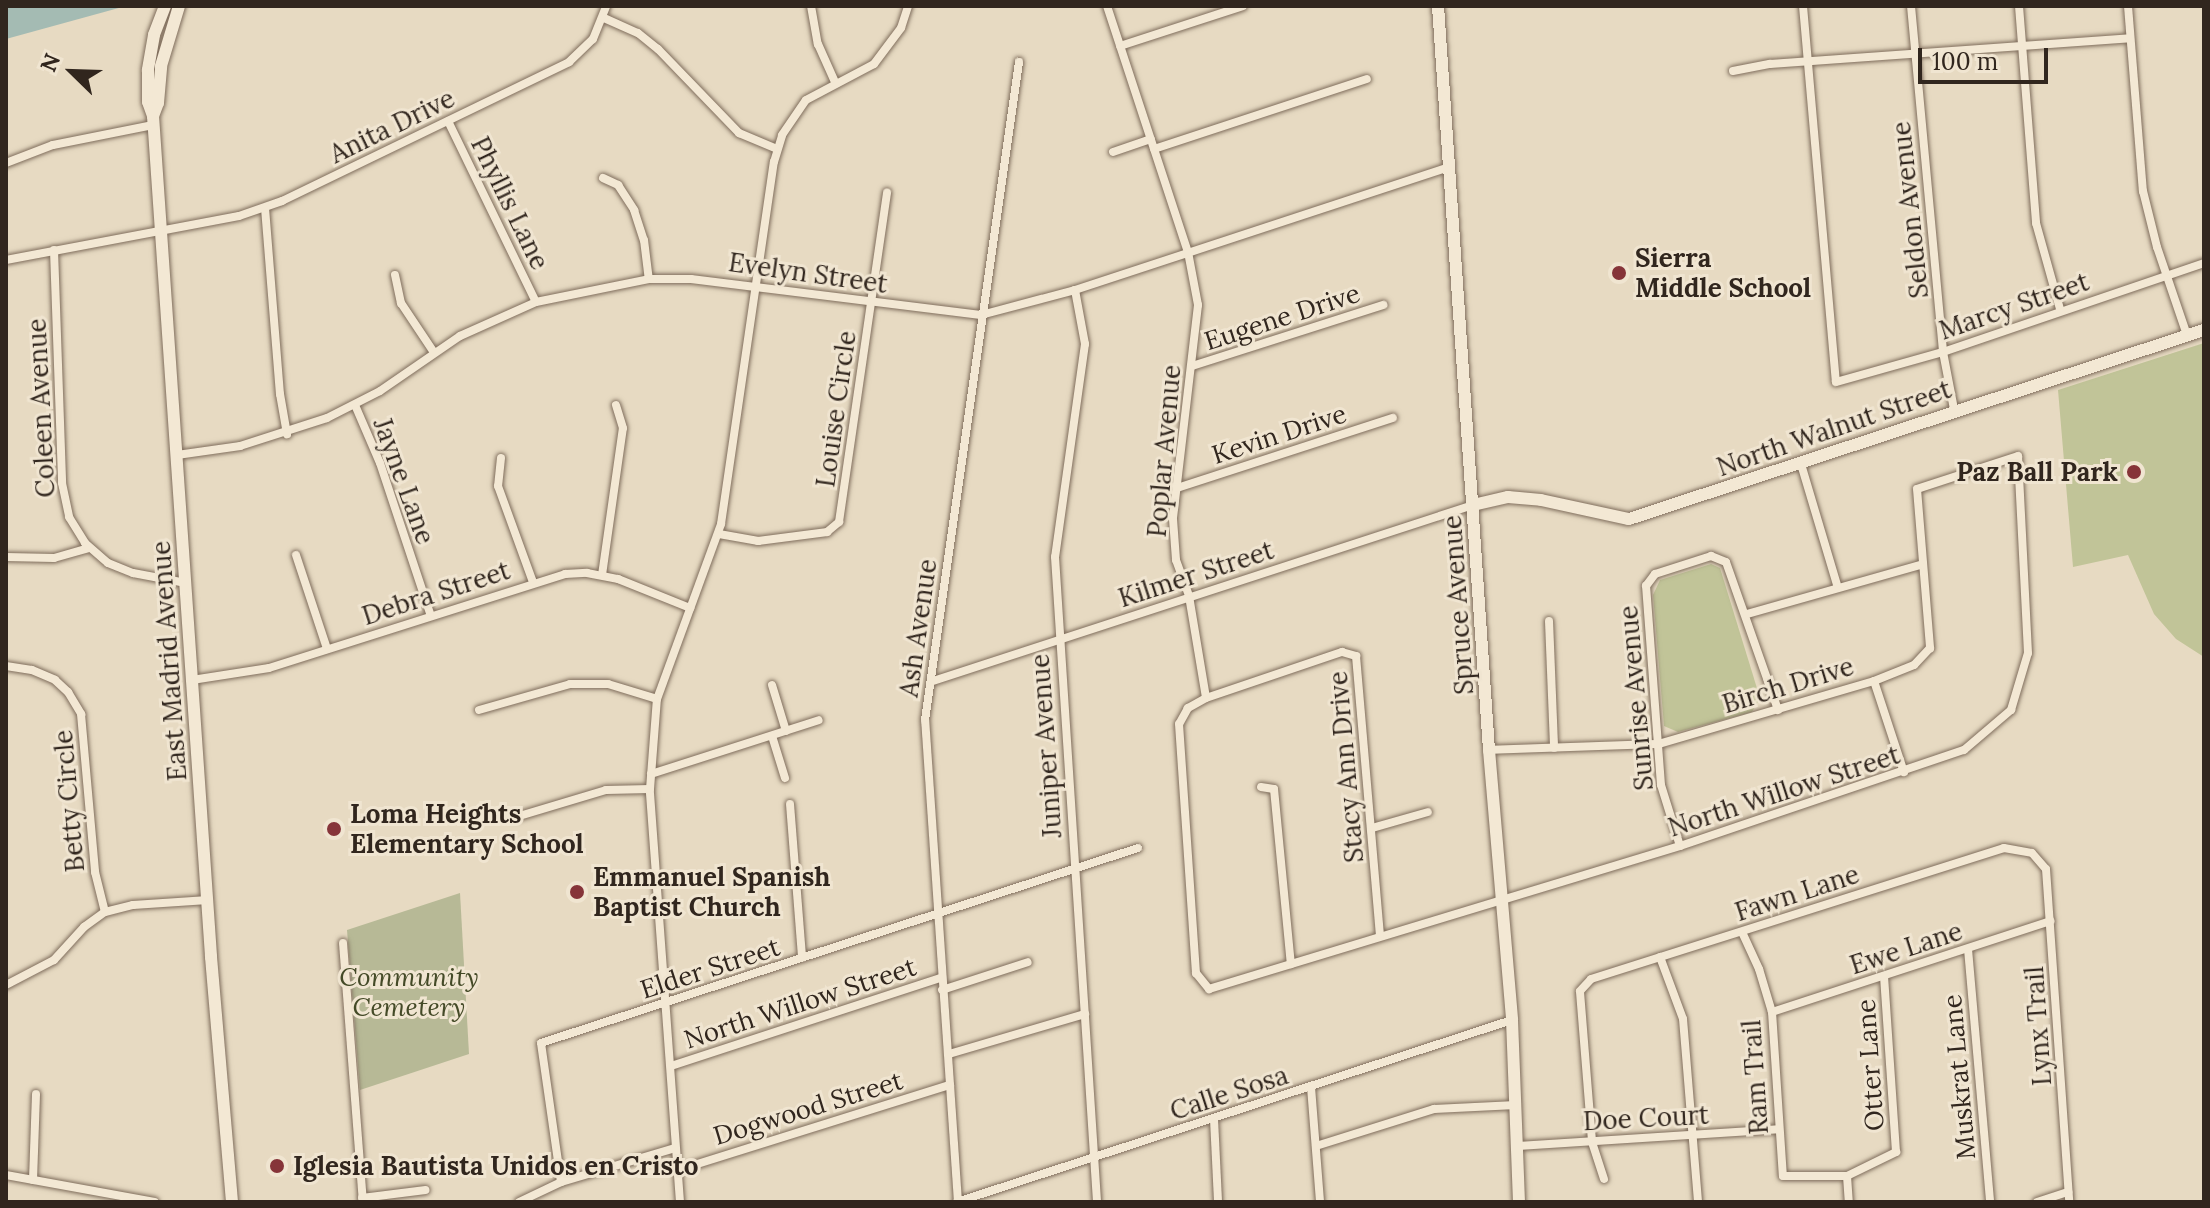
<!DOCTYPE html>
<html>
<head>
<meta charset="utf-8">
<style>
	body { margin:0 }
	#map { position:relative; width:2210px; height:1208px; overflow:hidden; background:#e7dac2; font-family:Lora,serif }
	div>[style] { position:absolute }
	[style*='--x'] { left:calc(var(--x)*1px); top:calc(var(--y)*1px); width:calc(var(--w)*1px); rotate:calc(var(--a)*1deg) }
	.green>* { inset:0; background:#c1c498 }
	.cemetery>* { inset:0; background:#b7b996 }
	.water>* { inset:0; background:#a4bbb3 }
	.roads { filter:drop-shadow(0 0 2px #7f6d5c) drop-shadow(0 0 2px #7f6d5c) }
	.street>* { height:8px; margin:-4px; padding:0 4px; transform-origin:4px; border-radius:4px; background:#f3e8d4 }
	.secondary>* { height:12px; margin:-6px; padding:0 6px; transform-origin:6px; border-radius:6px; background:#f3e8d4 }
	.dots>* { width:22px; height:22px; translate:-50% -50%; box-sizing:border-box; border:4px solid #f0e5d1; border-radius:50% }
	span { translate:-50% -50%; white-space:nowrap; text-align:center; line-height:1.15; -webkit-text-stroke:6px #f0e5d1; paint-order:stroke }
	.street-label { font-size:26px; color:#31261e }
	.poi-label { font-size:26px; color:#31261e; font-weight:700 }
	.left { translate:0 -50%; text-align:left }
	.right { translate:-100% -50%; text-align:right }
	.park-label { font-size:26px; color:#444a27; font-style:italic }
	.frame { position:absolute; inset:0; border:8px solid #31261e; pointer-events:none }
	.north { position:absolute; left:32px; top:32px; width:80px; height:80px; -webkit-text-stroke:6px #f0e5d1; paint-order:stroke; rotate:293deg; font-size:22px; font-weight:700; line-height:32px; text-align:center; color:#31261e }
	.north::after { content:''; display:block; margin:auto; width:28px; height:36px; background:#31261e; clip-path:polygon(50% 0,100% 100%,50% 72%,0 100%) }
	.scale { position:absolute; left:1918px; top:48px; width:130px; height:36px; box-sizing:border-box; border:4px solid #31261e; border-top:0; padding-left:10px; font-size:24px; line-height:28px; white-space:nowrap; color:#31261e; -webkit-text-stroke:6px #f0e5d1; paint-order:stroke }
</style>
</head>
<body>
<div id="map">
	<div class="green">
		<div style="clip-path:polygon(2204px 343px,2204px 657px,2176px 639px,2154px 614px,2128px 555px,2073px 567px,2058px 390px)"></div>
		<div style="clip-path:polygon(1711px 564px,1720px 568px,1760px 698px,1752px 712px,1678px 732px,1664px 726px,1653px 595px,1660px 580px)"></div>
	</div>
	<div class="cemetery">
		<div style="clip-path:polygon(460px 893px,469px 1054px,360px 1090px,347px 930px)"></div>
	</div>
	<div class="water">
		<div style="clip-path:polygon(6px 6px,126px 6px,6px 39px)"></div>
	</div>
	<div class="roads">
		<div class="street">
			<div style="--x:811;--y:6;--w:39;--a:80"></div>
			<div style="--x:818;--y:44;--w:42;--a:65.9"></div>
			<div style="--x:1107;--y:6;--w:259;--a:71.8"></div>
			<div style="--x:1188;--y:252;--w:54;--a:79.3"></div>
			<div style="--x:1198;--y:305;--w:215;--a:96.7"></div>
			<div style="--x:1173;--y:519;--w:41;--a:85.8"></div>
			<div style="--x:1176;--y:560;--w:38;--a:70"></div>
			<div style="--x:1189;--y:596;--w:103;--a:80.5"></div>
			<div style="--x:1206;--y:698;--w:21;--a:151"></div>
			<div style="--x:1188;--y:708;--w:18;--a:119"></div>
			<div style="--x:1179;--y:724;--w:250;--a:86.1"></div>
			<div style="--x:1196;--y:973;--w:21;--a:51"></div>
			<div style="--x:1209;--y:989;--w:492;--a:-16.9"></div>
			<div style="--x:1680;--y:846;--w:300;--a:-18.7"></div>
			<div style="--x:1964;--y:750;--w:62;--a:-40.4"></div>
			<div style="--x:2011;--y:710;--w:59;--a:-73.4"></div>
			<div style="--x:2028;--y:653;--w:197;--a:-92.9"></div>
			<div style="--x:2018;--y:456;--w:106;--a:161.9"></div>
			<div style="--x:1917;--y:489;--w:160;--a:85.3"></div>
			<div style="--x:1930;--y:648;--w:23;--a:133"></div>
			<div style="--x:1914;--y:665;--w:43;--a:158.2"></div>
			<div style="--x:1874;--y:681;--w:224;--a:163.7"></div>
			<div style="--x:1659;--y:744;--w:170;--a:178"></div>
			<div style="--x:1803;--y:6;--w:377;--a:85"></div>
			<div style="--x:1836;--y:382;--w:111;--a:-15.7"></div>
			<div style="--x:1943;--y:352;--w:276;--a:-18.8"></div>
			<div style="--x:1911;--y:6;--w:347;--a:84.7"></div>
			<div style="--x:1943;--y:352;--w:58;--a:79.1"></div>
			<div style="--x:2019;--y:6;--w:218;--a:85.5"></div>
			<div style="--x:2036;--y:223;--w:89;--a:74.4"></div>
			<div style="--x:2128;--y:6;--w:186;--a:85.4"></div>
			<div style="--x:2143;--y:191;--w:58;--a:76"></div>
			<div style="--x:2157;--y:247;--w:93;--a:71.2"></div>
			<div style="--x:604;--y:18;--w:37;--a:24"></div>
			<div style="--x:638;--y:33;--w:26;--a:39"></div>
			<div style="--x:658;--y:49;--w:117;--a:46"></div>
			<div style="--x:739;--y:133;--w:41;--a:22.8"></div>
			<div style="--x:1120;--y:46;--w:129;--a:-18"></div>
			<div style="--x:1733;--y:71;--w:38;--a:-11"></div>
			<div style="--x:1770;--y:64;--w:361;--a:-4.1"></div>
			<div style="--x:448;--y:121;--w:201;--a:64.1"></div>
			<div style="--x:1154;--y:149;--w:224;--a:-18.2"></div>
			<div style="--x:1113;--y:152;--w:40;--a:-18.9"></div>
			<div style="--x:6;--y:163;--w:50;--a:-21"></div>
			<div style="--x:53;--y:145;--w:102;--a:-11.3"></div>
			<div style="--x:603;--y:178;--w:17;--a:25"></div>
			<div style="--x:618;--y:185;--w:30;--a:57"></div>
			<div style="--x:634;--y:210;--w:32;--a:72"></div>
			<div style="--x:644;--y:240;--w:39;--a:83"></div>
			<div style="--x:265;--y:208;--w:187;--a:85.4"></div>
			<div style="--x:280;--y:394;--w:41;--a:80.1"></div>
			<div style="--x:54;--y:250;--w:233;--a:88"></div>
			<div style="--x:62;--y:483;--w:35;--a:78"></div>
			<div style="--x:69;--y:517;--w:31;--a:58"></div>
			<div style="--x:85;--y:543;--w:30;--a:41"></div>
			<div style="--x:108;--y:563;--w:27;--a:22"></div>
			<div style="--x:133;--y:573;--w:54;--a:10.7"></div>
			<div style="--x:6;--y:260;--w:237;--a:-10.7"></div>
			<div style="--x:239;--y:216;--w:46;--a:-19.2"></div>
			<div style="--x:282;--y:201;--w:319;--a:-25.8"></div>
			<div style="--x:569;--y:62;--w:33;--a:-44"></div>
			<div style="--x:593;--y:39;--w:35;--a:-68"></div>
			<div style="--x:395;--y:275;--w:29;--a:78"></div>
			<div style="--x:401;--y:303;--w:58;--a:56.3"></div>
			<div style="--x:1075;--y:290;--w:55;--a:79.5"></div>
			<div style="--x:1085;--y:344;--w:215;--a:98"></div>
			<div style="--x:1055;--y:557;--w:646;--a:86.27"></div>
			<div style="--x:1192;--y:366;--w:201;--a:-17.7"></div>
			<div style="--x:355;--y:405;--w:63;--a:66.7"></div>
			<div style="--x:380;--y:463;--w:161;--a:71.6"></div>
			<div style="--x:177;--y:455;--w:64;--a:-8.1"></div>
			<div style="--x:240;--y:446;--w:91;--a:-17.8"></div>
			<div style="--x:327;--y:418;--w:59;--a:-27"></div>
			<div style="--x:380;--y:391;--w:97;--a:-34.5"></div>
			<div style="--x:460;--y:336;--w:83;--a:-24.1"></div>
			<div style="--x:536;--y:302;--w:115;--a:-11.5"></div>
			<div style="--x:649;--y:279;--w:42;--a:0"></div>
			<div style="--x:691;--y:279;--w:292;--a:7.1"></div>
			<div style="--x:981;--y:315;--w:97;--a:-14.9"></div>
			<div style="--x:1075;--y:290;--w:394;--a:-18.2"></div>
			<div style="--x:501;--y:458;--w:28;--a:96"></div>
			<div style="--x:498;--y:486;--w:102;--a:70"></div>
			<div style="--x:1801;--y:464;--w:129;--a:73.4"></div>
			<div style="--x:1177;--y:488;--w:227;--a:-18"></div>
			<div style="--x:719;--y:534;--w:40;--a:10"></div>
			<div style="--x:758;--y:541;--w:70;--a:-7.4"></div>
			<div style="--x:827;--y:532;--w:16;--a:-40"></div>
			<div style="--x:839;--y:522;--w:333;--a:-81.7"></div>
			<div style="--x:296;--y:555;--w:99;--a:71.7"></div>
			<div style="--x:6;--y:557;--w:48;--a:1.2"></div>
			<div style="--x:54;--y:558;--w:36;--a:-16"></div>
			<div style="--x:602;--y:575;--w:148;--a:-81.9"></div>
			<div style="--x:623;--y:428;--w:24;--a:-107"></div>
			<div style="--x:1747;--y:614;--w:180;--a:-15.8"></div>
			<div style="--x:1549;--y:621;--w:127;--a:87.7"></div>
			<div style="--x:6;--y:666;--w:26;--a:9"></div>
			<div style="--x:32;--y:670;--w:25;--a:23"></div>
			<div style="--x:55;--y:680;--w:18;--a:43"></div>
			<div style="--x:68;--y:692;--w:26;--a:59"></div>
			<div style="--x:81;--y:714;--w:159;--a:84.9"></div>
			<div style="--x:95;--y:872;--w:41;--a:76"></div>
			<div style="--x:192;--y:680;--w:78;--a:-8.9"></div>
			<div style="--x:269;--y:668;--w:311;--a:-17.6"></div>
			<div style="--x:565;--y:574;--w:22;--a:-3"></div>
			<div style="--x:587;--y:573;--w:32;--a:11"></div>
			<div style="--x:618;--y:579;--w:78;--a:21.9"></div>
			<div style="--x:933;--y:681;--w:568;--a:-18.05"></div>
			<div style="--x:1874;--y:681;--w:96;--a:71.8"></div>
			<div style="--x:772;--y:685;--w:48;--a:73.1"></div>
			<div style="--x:1206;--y:698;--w:144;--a:-18.7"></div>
			<div style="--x:1342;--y:652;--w:15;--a:16"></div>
			<div style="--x:1356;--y:656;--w:281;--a:85.1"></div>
			<div style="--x:479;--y:710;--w:95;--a:-15.9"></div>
			<div style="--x:570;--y:684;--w:38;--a:0"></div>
			<div style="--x:608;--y:684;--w:51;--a:17"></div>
			<div style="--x:772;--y:736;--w:44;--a:72.8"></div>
			<div style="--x:651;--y:774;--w:176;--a:-17.8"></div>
			<div style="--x:1261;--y:787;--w:13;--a:9"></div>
			<div style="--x:1274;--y:789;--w:176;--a:84.5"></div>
			<div style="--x:790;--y:804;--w:154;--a:85.5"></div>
			<div style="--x:516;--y:817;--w:94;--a:-16.7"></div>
			<div style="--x:606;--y:790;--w:44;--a:-1.3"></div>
			<div style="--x:1372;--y:828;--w:58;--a:-15.9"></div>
			<div style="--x:1680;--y:846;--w:64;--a:-107.3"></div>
			<div style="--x:1661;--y:785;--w:200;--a:-94.3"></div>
			<div style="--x:1646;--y:586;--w:15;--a:-53"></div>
			<div style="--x:1655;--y:574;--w:59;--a:-17.8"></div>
			<div style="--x:1711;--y:556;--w:16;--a:22"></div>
			<div style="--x:1726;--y:562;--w:157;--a:70.6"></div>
			<div style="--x:1742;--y:932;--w:41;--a:65.3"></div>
			<div style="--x:1759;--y:969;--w:45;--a:73.2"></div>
			<div style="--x:1772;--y:1012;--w:164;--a:86.2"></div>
			<div style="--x:1783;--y:1176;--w:64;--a:0"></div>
			<div style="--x:1847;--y:1176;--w:55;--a:-26.1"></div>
			<div style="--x:1896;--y:1152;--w:176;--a:-93.9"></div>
			<div style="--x:343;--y:943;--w:260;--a:85.6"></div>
			<div style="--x:1968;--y:949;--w:254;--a:85"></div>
			<div style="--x:1660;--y:957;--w:66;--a:69.6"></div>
			<div style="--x:1683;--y:1019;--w:184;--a:85.3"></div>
			<div style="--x:6;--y:985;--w:54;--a:-27.5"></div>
			<div style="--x:54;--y:960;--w:45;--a:-47.7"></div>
			<div style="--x:84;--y:927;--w:26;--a:-36"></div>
			<div style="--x:105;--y:912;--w:29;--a:-14"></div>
			<div style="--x:133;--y:905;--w:75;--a:-3.8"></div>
			<div style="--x:942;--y:990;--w:90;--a:-18"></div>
			<div style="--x:1772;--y:1012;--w:293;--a:-18.1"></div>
			<div style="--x:949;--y:1054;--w:142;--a:-16.4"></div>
			<div style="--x:671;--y:1066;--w:284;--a:-18.1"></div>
			<div style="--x:1311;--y:1087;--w:115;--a:85.5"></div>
			<div style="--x:1214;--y:1119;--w:83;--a:87.2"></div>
			<div style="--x:1316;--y:1146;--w:124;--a:-17.4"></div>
			<div style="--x:1434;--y:1109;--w:82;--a:-2.8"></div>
			<div style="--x:1518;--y:1146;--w:261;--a:-3.7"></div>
			<div style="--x:678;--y:1170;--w:285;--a:-17.4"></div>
			<div style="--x:6;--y:1175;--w:151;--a:10.3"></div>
			<div style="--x:1847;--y:1176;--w:26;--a:86"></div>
			<div style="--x:1604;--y:1179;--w:40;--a:-108"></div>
			<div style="--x:1592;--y:1141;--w:150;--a:-94.6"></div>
			<div style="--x:1580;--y:991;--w:16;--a:-47"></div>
			<div style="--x:1591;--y:979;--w:433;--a:-17.6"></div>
			<div style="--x:2004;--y:848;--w:28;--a:10"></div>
			<div style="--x:2032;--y:853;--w:21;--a:49"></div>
			<div style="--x:2046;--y:869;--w:334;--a:86"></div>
			<div style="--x:33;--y:1180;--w:86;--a:-88"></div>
			<div style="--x:561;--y:1182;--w:140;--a:-98.2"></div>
			<div style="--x:541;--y:1043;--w:628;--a:-18.09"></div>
			<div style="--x:362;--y:1198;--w:64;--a:-7.2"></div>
			<div style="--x:519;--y:1202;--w:47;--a:-25.5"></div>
			<div style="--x:561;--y:1182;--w:119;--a:-16.6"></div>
			<div style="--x:680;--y:1202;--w:414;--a:-94.2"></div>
			<div style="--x:650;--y:789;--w:90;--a:-85.6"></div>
			<div style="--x:657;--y:699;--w:186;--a:-69.9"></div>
			<div style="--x:721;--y:524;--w:366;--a:-81.7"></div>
			<div style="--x:774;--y:162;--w:28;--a:-73"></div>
			<div style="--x:782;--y:135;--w:42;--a:-55.6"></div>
			<div style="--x:806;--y:100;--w:77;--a:-27.9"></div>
			<div style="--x:874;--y:64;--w:45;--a:-53.1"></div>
			<div style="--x:901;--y:28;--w:23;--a:-72"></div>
			<div style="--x:957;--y:1202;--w:584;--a:-18.16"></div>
			<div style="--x:958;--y:1202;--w:483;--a:-93.9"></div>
			<div style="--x:925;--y:720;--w:665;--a:-81.87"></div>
			<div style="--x:2037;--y:1202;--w:33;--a:-18"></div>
		</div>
		<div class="secondary">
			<div style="--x:165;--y:6;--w:31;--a:111"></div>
			<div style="--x:154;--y:35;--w:36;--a:100"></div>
			<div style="--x:148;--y:70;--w:32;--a:90"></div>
			<div style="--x:148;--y:102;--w:15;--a:70"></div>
			<div style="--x:153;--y:116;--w:843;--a:86.05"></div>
			<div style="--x:211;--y:957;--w:246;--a:85.1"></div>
			<div style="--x:1438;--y:6;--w:746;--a:86.08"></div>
			<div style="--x:1489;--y:750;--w:271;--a:85.1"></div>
			<div style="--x:1512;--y:1020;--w:182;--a:87.8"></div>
			<div style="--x:153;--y:116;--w:14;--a:-69"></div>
			<div style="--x:158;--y:103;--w:37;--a:-85"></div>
			<div style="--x:161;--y:66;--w:63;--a:-73.3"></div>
			<div style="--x:1473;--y:505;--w:36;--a:-13"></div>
			<div style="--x:1508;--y:497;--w:33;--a:5"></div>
			<div style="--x:1541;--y:500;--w:90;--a:12.2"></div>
			<div style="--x:1629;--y:519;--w:605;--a:-18.2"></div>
		</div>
	</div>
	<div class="dots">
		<div style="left:1619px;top:273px;background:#863439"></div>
		<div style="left:2134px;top:472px;background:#863439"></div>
		<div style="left:334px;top:829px;background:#863439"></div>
		<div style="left:577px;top:892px;background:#863439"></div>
		<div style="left:277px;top:1166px;background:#863439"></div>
	</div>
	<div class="street-label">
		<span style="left:392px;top:126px;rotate:-26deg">Anita Drive</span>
		<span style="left:510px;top:203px;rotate:64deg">Phyllis Lane</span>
		<span style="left:1910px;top:210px;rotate:-96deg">Seldon Avenue</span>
		<span style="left:808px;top:273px;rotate:8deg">Evelyn Street</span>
		<span style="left:2014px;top:306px;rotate:-19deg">Marcy Street</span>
		<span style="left:1282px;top:317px;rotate:-18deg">Eugene Drive</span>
		<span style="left:41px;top:408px;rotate:-93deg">Coleen Avenue</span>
		<span style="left:836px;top:409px;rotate:-82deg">Louise Circle</span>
		<span style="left:1834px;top:428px;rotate:-19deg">North Walnut Street</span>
		<span style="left:1279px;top:434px;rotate:-18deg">Kevin Drive</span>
		<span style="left:1164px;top:451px;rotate:-85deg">Poplar Avenue</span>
		<span style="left:404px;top:481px;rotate:70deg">Jayne Lane</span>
		<span style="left:1196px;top:574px;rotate:-18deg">Kilmer Street</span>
		<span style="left:436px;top:593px;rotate:-18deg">Debra Street</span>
		<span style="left:1458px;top:605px;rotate:-94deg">Spruce Avenue</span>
		<span style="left:918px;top:628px;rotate:-82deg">Ash Avenue</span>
		<span style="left:169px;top:661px;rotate:-94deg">East Madrid Avenue</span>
		<span style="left:1788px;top:685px;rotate:-17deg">Birch Drive</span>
		<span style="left:1636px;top:698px;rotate:-95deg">Sunrise Avenue</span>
		<span style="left:1046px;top:746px;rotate:-94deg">Juniper Avenue</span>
		<span style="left:1346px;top:767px;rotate:-95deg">Stacy Ann Drive</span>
		<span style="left:1784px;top:791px;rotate:-18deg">North Willow Street</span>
		<span style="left:69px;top:801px;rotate:-95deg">Betty Circle</span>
		<span style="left:1797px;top:893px;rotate:-18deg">Fawn Lane</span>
		<span style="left:1906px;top:948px;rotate:-18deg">Ewe Lane</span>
		<span style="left:710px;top:968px;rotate:-18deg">Elder Street</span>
		<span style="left:800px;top:1003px;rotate:-18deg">North Willow Street</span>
		<span style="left:2038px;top:1026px;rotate:-94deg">Lynx Trail</span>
		<span style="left:1870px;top:1065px;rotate:-94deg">Otter Lane</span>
		<span style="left:1755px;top:1077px;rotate:-94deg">Ram Trail</span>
		<span style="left:1959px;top:1077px;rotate:-95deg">Muskrat Lane</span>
		<span style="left:1229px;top:1093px;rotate:-18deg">Calle Sosa</span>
		<span style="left:808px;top:1108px;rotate:-17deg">Dogwood Street</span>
		<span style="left:1646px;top:1118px;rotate:-3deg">Doe Court</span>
	</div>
	<div class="poi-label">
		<span class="left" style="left:1635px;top:273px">Sierra<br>Middle School</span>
		<span class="right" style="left:2118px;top:472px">Paz Ball Park</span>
		<span class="left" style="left:350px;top:829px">Loma Heights<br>Elementary School</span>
		<span class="left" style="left:593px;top:892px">Emmanuel Spanish<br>Baptist Church</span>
		<span class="left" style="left:293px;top:1166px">Iglesia Bautista Unidos en Cristo</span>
	</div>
	<div class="park-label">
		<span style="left:409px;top:992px">Community<br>Cemetery</span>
	</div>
	<div class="frame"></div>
	<div class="north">N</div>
	<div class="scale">100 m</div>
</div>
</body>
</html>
